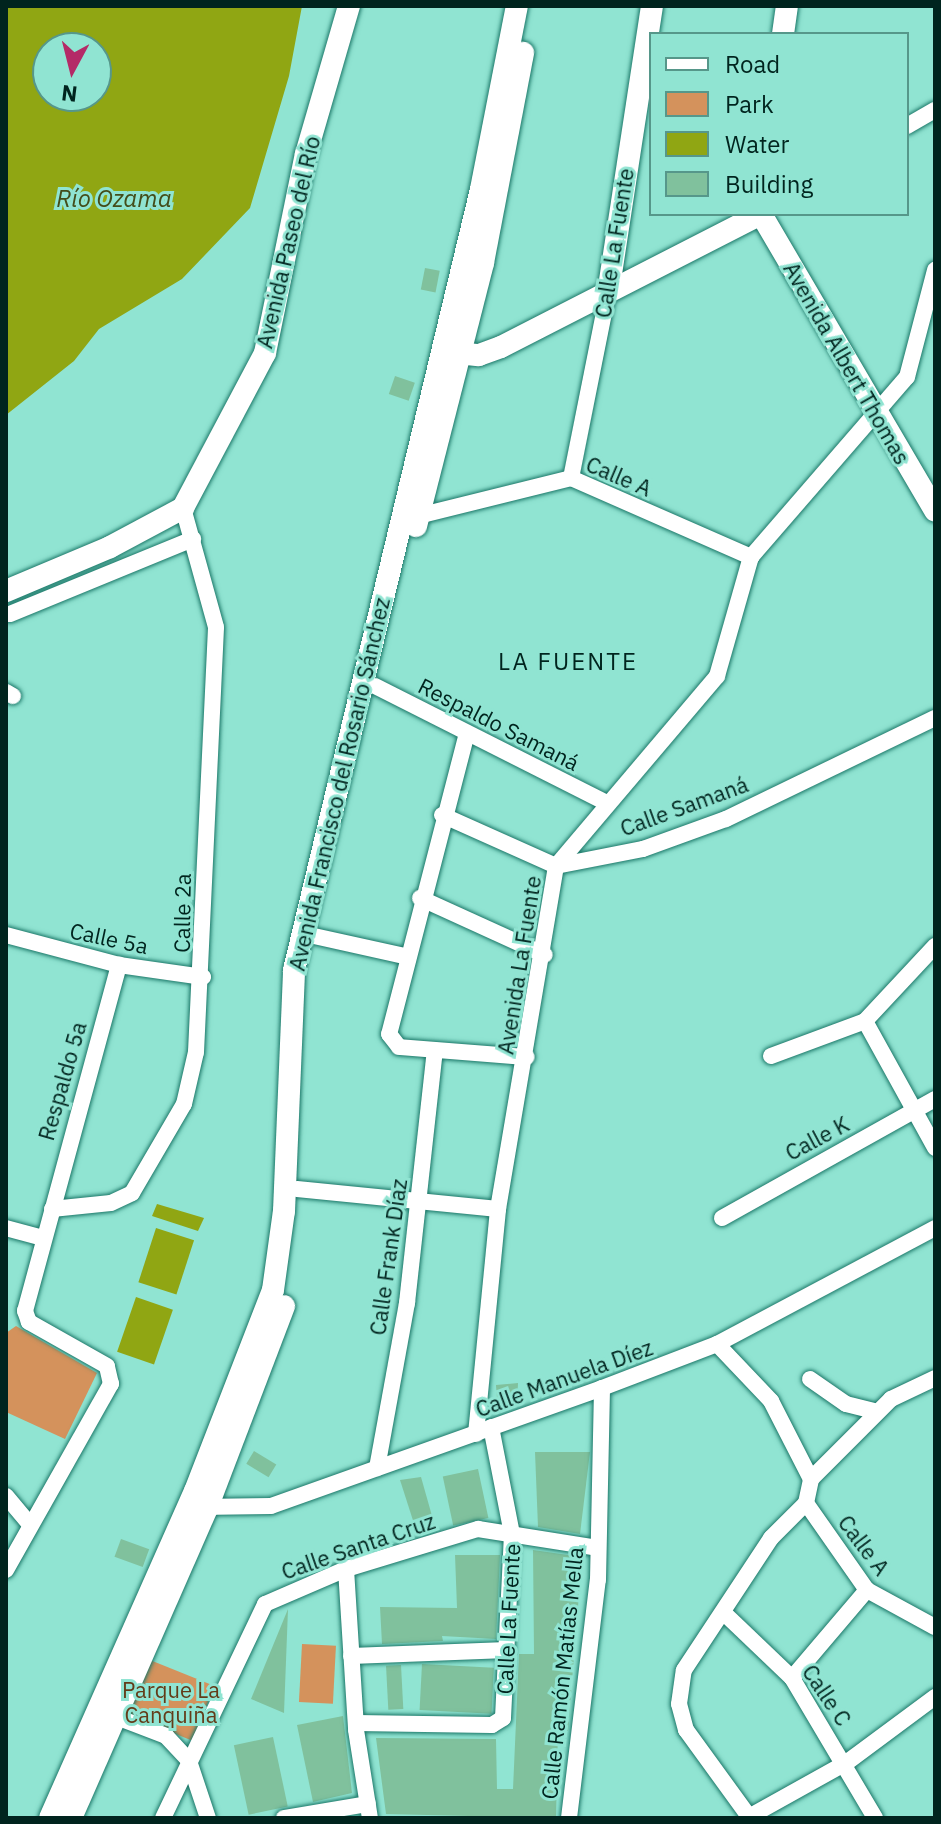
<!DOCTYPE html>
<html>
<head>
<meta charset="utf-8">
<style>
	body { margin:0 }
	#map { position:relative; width:941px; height:1824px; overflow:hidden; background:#90e4d2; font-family:"IBM Plex Sans",sans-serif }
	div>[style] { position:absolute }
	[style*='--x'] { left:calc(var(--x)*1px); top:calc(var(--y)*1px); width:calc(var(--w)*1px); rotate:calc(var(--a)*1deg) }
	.green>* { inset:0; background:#d4925c; transform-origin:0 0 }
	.water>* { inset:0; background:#90a613; transform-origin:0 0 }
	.building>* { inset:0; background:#80c19d; transform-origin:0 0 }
	.roads { filter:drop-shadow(0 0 2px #1b7768) drop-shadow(0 0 2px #1b7768) }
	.street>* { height:16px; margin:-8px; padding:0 8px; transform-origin:8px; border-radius:8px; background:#fff }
	.secondary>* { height:22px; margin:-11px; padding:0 11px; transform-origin:11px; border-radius:11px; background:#fff }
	span { translate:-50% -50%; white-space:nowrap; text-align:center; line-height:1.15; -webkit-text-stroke:6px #90e4d2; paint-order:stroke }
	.street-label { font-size:22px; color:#00241e }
	.park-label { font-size:22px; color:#633b18 }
	.water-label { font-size:24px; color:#434d1a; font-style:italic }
	.neighbourhood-label { font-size:24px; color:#00241e; letter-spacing:2px }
	.frame { position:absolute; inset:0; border:8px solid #00241e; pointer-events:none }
	.legend { position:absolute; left:649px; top:32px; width:260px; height:184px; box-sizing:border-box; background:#90e4d2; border:2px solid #56978a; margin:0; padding:10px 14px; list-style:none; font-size:24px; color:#00241e }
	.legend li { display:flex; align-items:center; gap:16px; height:40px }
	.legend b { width:40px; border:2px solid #56978a }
	.north { position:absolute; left:32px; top:32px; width:80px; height:80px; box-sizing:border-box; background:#90e4d2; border:2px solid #56978a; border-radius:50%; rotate:187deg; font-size:22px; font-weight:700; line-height:32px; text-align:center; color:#00241e }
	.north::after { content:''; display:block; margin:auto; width:28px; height:36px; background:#b42a67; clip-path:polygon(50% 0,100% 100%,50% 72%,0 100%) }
</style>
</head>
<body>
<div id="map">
	<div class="green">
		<div style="clip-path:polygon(16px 1326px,97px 1373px,65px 1439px,6px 1412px,6px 1333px)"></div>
		<div style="left:302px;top:1644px;width:34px;height:58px;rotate:3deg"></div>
		<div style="left:145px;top:1658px;width:75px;height:59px;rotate:22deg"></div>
	</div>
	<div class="water">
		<div style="clip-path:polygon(evenodd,6px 6px,302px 6px,289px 76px,250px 208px,182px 279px,99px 329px,74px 361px,6px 415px,6px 6px,48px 48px,96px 48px,96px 96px,48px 96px,48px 48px)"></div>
		<div style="clip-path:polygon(157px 1204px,204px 1218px,198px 1231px,152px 1216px)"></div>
		<div style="left:156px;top:1228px;width:40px;height:57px;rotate:18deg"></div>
		<div style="left:136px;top:1297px;width:39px;height:58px;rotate:19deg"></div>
	</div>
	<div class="building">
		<div style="left:425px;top:268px;width:15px;height:22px;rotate:11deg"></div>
		<div style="left:395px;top:376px;width:21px;height:19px;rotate:19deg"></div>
		<div style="clip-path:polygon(518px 1383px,517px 1407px,498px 1413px,496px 1385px)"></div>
		<div style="left:254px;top:1451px;width:26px;height:15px;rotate:31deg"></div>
		<div style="clip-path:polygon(535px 1452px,590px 1452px,580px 1534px,538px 1527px)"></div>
		<div style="left:478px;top:1469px;width:50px;height:36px;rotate:78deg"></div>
		<div style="clip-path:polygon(421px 1477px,436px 1530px,418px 1536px,400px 1480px)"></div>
		<div style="left:121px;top:1539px;width:30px;height:19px;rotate:20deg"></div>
		<div style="clip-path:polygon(533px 1550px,582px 1557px,568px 1731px,558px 1731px,556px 1818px,386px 1814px,376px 1738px,496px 1739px,497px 1789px,513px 1789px,519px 1654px,534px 1654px)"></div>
		<div style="clip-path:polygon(455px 1555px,500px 1555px,496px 1639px,442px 1636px,443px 1641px,382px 1644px,380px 1607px,457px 1608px)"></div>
		<div style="clip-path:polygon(288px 1609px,284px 1713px,251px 1699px)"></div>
		<div style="left:422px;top:1664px;width:72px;height:46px;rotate:3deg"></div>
		<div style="left:401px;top:1665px;width:44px;height:15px;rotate:87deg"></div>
		<div style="clip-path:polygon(343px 1716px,352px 1793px,313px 1802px,297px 1725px)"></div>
		<div style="left:273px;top:1737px;width:71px;height:40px;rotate:78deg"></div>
	</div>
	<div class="roads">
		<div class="street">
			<div style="--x:907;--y:126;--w:32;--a:-30"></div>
			<div style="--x:571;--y:478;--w:195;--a:-78.7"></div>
			<div style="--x:418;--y:516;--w:158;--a:-13.9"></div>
			<div style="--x:571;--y:478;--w:197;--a:23.7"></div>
			<div style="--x:10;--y:614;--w:198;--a:-22.3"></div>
			<div style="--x:375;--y:686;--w:258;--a:26.8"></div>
			<div style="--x:6;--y:692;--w:8;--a:30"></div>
			<div style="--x:467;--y:733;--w:311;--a:104.5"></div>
			<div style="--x:389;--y:1034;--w:16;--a:52"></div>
			<div style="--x:399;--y:1047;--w:128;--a:4.5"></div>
			<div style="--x:442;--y:815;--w:125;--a:24.1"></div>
			<div style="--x:556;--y:866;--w:89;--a:-11.1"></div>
			<div style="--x:643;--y:849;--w:88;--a:-19.9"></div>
			<div style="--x:726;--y:819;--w:232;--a:-25.8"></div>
			<div style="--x:420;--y:898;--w:137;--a:24.5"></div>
			<div style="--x:6;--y:935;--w:117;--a:14.9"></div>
			<div style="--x:119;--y:965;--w:85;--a:8.1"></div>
			<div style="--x:314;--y:936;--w:92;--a:12.5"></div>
			<div style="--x:865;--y:1021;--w:145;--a:61.1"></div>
			<div style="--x:771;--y:1056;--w:100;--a:-20.4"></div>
			<div style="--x:865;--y:1021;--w:103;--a:-47"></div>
			<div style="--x:297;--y:1189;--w:202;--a:5.7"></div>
			<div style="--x:52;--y:1209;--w:59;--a:-5.8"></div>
			<div style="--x:111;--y:1203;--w:23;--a:-25"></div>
			<div style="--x:132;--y:1193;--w:103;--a:-59.7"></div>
			<div style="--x:184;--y:1104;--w:53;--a:-77"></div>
			<div style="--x:196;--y:1052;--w:425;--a:-87.3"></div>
			<div style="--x:216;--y:627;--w:123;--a:-105.5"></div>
			<div style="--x:722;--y:1218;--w:244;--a:-29.2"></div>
			<div style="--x:6;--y:1228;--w:39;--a:15"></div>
			<div style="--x:717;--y:1344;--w:79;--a:46.5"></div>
			<div style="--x:771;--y:1401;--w:88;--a:62.9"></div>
			<div style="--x:810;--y:1379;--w:44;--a:34.8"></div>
			<div style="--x:846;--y:1404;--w:32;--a:14"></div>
			<div style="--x:476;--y:1434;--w:226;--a:-84.4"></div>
			<div style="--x:498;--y:1209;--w:348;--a:-80.4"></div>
			<div style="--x:556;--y:866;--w:249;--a:-49.7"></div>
			<div style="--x:717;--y:676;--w:124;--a:-74.1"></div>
			<div style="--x:751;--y:557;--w:238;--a:-49.1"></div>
			<div style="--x:907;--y:377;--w:111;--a:-75.3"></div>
			<div style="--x:377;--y:1468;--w:168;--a:-79.7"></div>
			<div style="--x:407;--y:1303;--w:254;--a:-83.7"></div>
			<div style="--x:6;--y:1496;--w:38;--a:50"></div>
			<div style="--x:806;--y:1503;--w:106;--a:55"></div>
			<div style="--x:867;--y:1590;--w:77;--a:28.6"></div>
			<div style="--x:198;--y:1507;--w:73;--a:-0.8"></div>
			<div style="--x:271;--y:1506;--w:351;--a:-19.6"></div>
			<div style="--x:602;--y:1388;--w:123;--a:-20.9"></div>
			<div style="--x:717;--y:1344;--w:247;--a:-28"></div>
			<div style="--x:346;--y:1569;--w:161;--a:86.4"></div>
			<div style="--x:356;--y:1730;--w:89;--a:81"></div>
			<div style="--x:6;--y:1570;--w:214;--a:-60.6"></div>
			<div style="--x:111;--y:1384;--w:18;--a:-103"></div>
			<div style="--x:107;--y:1366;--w:90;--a:-150.6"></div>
			<div style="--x:29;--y:1322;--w:12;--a:-110"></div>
			<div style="--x:25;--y:1311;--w:359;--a:-74.8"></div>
			<div style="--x:724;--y:1613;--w:94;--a:43.7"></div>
			<div style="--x:792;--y:1678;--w:163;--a:59.3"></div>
			<div style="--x:351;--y:1656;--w:156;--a:-2.2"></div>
			<div style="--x:792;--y:1678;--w:116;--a:-49.6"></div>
			<div style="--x:114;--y:1716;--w:56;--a:21"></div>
			<div style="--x:166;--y:1736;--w:34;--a:47"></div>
			<div style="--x:189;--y:1761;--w:60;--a:71.6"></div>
			<div style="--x:356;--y:1723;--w:136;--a:0.8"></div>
			<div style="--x:492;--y:1725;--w:13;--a:-32"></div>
			<div style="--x:503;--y:1718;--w:184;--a:-87.2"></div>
			<div style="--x:512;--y:1534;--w:109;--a:-101.1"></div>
			<div style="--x:163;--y:1818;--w:237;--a:-64.5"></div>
			<div style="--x:265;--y:1604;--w:88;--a:-23.4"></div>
			<div style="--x:346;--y:1569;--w:138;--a:-16.9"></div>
			<div style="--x:478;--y:1529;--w:121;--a:9"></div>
			<div style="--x:284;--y:1818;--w:85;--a:-9.5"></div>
			<div style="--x:569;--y:1818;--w:240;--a:-83.1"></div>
			<div style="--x:598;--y:1580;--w:192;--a:-88.8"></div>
			<div style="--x:747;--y:1818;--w:113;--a:-29.1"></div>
			<div style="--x:846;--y:1763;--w:111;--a:-36.6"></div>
			<div style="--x:750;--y:1818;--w:109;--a:-126"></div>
			<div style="--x:686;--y:1730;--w:27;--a:-105"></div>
			<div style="--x:679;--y:1704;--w:34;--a:-82"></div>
			<div style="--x:684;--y:1670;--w:158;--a:-56.6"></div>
			<div style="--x:771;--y:1538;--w:49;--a:-45"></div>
			<div style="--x:806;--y:1503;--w:25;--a:-78"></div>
			<div style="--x:811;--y:1479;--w:113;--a:-45"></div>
			<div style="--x:891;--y:1399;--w:49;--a:-25.5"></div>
		</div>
		<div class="secondary">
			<div style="--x:783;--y:34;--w:28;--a:-82"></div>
			<div style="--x:761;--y:214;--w:344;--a:59.6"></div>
			<div style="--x:609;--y:287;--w:284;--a:-81.3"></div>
			<div style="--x:448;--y:352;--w:31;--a:6"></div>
			<div style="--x:479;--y:355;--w:23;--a:-20"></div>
			<div style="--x:501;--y:347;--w:292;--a:-27.1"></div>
			<div style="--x:416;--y:526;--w:271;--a:-75.7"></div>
			<div style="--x:483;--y:263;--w:214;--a:-79.2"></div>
			<div style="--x:6;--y:591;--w:113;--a:-22.9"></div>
			<div style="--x:110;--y:547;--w:83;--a:-28.1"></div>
			<div style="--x:183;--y:508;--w:175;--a:-62.1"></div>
			<div style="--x:265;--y:353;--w:203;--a:-78.4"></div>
			<div style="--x:306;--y:154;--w:154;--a:-73.8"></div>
			<div style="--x:50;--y:1818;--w:358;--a:-66.1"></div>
			<div style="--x:195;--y:1491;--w:216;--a:-68.8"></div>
			<div style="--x:273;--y:1290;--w:80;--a:-82.1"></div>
			<div style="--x:284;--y:1211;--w:241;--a:-87.6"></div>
			<div style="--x:294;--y:970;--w:803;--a:-76.53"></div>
			<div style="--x:481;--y:189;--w:187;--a:-78.9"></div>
			<div style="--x:71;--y:1818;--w:339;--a:-66.3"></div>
			<div style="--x:207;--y:1508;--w:216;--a:-69.1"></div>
		</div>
	</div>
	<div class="street-label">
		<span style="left:288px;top:242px;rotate:-77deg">Avenida Paseo del Río</span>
		<span style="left:614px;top:243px;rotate:-81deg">Calle La Fuente</span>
		<span style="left:847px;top:363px;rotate:60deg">Avenida Albert Thomas</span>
		<span style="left:619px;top:476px;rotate:23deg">Calle A</span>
		<span style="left:499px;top:724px;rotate:27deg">Respaldo Samaná</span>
		<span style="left:339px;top:784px;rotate:-77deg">Avenida Francisco del Rosario Sánchez</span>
		<span style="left:684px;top:806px;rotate:-20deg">Calle Samaná</span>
		<span style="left:182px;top:913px;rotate:-89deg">Calle 2a</span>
		<span style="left:109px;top:938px;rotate:12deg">Calle 5a</span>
		<span style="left:519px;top:965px;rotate:-81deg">Avenida La Fuente</span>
		<span style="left:62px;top:1081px;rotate:-74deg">Respaldo 5a</span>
		<span style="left:817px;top:1138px;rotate:-28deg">Calle K</span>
		<span style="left:388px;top:1257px;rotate:-82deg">Calle Frank Díaz</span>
		<span style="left:564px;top:1378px;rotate:-20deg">Calle Manuela Díez</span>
		<span style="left:864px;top:1545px;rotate:53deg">Calle A</span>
		<span style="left:358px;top:1546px;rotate:-19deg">Calle Santa Cruz</span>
		<span style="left:508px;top:1619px;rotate:-87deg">Calle La Fuente</span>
		<span style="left:562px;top:1673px;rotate:-84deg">Calle Ramón Matías Mella</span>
		<span style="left:827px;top:1695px;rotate:56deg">Calle C</span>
	</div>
	<div class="park-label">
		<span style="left:171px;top:1702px">Parque La<br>Canquiña</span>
	</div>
	<div class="water-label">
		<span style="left:114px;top:199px">Río Ozama</span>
	</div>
	<div class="neighbourhood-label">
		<span style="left:568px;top:662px">LA FUENTE</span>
	</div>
	<div class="frame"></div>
	<ul class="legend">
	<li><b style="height:10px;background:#fff"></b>Road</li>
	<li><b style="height:22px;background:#d4925c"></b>Park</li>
	<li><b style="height:22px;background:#90a613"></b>Water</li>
	<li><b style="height:22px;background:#80c19d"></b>Building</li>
	</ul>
	<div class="north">N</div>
</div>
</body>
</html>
